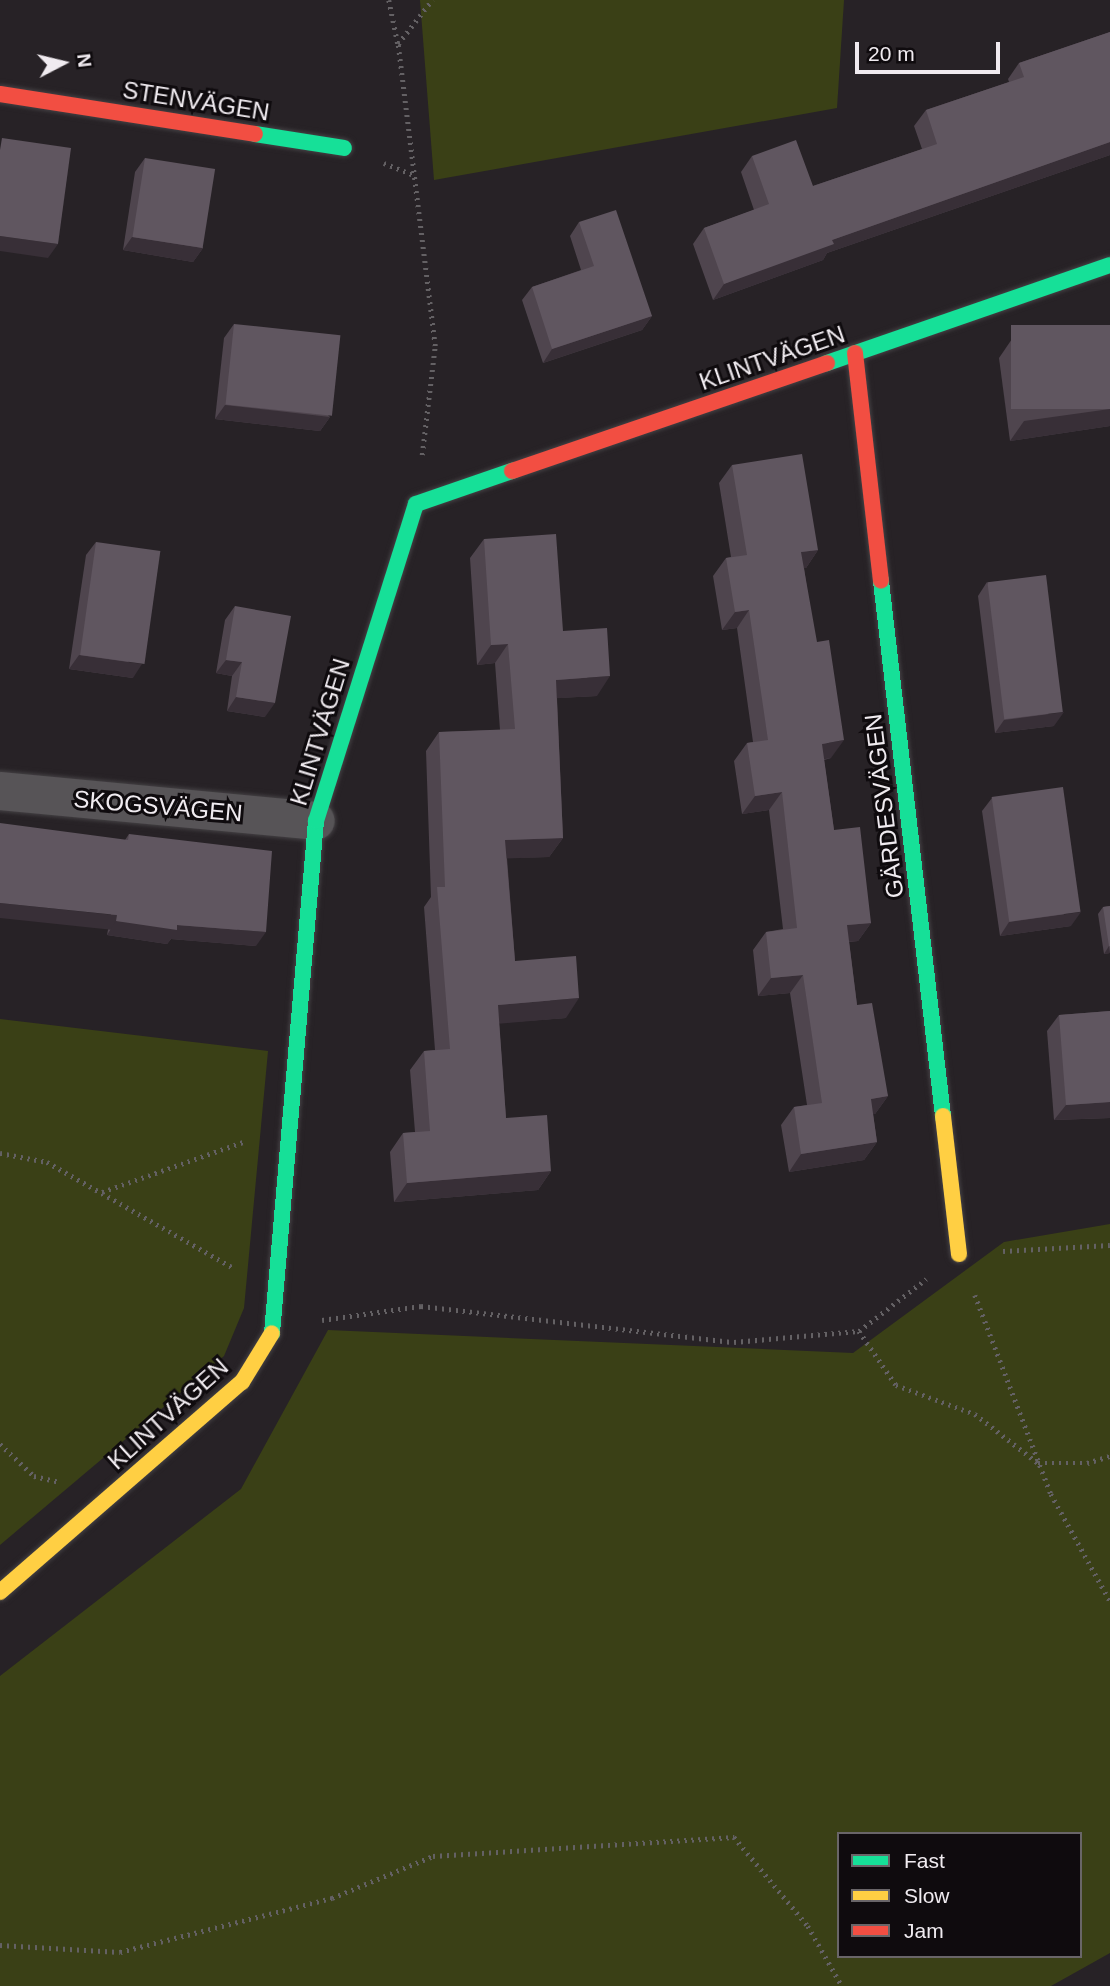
<!DOCTYPE html>
<html>
<head>
<meta charset="utf-8">
<style>
	body { margin:0 }
	#map { position:relative; width:1110px; height:1986px; overflow:hidden; background:#272226; font-family:Helvetica,sans-serif }
	div>[style] { position:absolute }
	[style*='--x'] { left:calc(var(--x)*1px); top:calc(var(--y)*1px); width:calc(var(--w)*1px); rotate:calc(var(--a)*1deg) }
	.green>* { inset:0; background:#3a4016 }
	.path>* { height:4.5px; margin-top:-2.25px; transform-origin:0; background:repeating-linear-gradient(90deg,#646164 0 2px,transparent 0 7px) }
	.roads { filter:drop-shadow(0 0 2px #444144) drop-shadow(0 0 2px #444144) }
	.street>* { height:38px; margin:-19px; padding:0 19px; transform-origin:19px; border-radius:19px; background:#575457 }
	.fast>* { height:16px; margin:-8px; padding:0 8px; transform-origin:8px; border-radius:8px; background:#16e098 }
	.slow>* { height:16px; margin:-8px; padding:0 8px; transform-origin:8px; border-radius:8px; background:#ffcf43 }
	.jam>* { height:16px; margin:-8px; padding:0 8px; transform-origin:8px; border-radius:8px; background:#f24e42 }
	.wall>* { inset:0; background:#4f454e }
	.shaded-wall>* { inset:0; background:#382f37; transform-origin:0 0 }
	.building>* { inset:0; background:#605660; transform-origin:0 0 }
	span { translate:-50% -50%; white-space:nowrap; text-align:center; line-height:1.15; -webkit-text-stroke:6px #0f0b0e; paint-order:stroke }
	.street-label { font-size:24px; color:#f0ebf0 }
	.legend { position:absolute; left:837px; top:1832px; width:245px; height:126px; box-sizing:border-box; background:#0f0b0e; border:2px solid #696568; margin:0; padding:9px 12px; list-style:none; font-size:21px; color:#f0ebf0 }
	.legend li { display:flex; align-items:center; gap:14px; height:35px }
	.legend b { width:35px; border:2px solid #696568 }
	.north { position:absolute; left:28px; top:28px; width:70px; height:70px; -webkit-text-stroke:5px #0f0b0e; paint-order:stroke; rotate:83deg; font-size:19px; font-weight:700; line-height:28px; text-align:center; color:#f0ebf0 }
	.north::after { content:''; display:block; margin:auto; width:24px; height:32px; background:#f0ebf0; clip-path:polygon(50% 0,100% 100%,50% 72%,0 100%) }
	.scale { position:absolute; left:855px; top:42px; width:145px; height:32px; box-sizing:border-box; border:4px solid #f0ebf0; border-top:0; padding-left:9px; font-size:21px; line-height:24px; white-space:nowrap; color:#f0ebf0; -webkit-text-stroke:5px #0f0b0e; paint-order:stroke }
</style>
</head>
<body>
<div id="map">
	<div class="green">
		<div style="clip-path:polygon(420px 0,844px 0,837px 108px,434px 180px)"></div>
		<div style="clip-path:polygon(0 1019px,268px 1051px,244px 1308px,224px 1356px,0 1545px)"></div>
		<div style="clip-path:polygon(evenodd,1110px 1224px,1110px 1953px,1051px 1986px,0 1986px,0 1676px,241px 1489px,328px 1330px,853px 1353px,1004px 1242px,1110px 1224px,839px 1834px,1080px 1834px,1080px 1956px,839px 1956px,839px 1834px)"></div>
	</div>
	<div class="path">
		<div style="--x:389;--y:0;--w:45;--a:78.4"></div>
		<div style="--x:384;--y:163;--w:32;--a:22"></div>
		<div style="--x:422;--y:455;--w:110;--a:-83.2"></div>
		<div style="--x:435;--y:346;--w:304;--a:-97"></div>
		<div style="--x:398;--y:44;--w:56;--a:-52.3"></div>
		<div style="--x:0;--y:1153;--w:48;--a:10.8"></div>
		<div style="--x:47;--y:1162;--w:216;--a:29.6"></div>
		<div style="--x:102;--y:1192;--w:153;--a:-19.5"></div>
		<div style="--x:1003;--y:1251;--w:107;--a:-3.2"></div>
		<div style="--x:975;--y:1295;--w:213;--a:69.1"></div>
		<div style="--x:1051;--y:1494;--w:122;--a:61.1"></div>
		<div style="--x:322;--y:1320;--w:100;--a:-8"></div>
		<div style="--x:421;--y:1306;--w:315;--a:6.6"></div>
		<div style="--x:734;--y:1342;--w:125;--a:-5"></div>
		<div style="--x:859;--y:1331;--w:85;--a:-37.8"></div>
		<div style="--x:859;--y:1331;--w:65;--a:55.6"></div>
		<div style="--x:896;--y:1385;--w:84;--a:20.2"></div>
		<div style="--x:975;--y:1414;--w:80;--a:37.9"></div>
		<div style="--x:1038;--y:1463;--w:49;--a:0"></div>
		<div style="--x:1087;--y:1463;--w:24;--a:-17"></div>
		<div style="--x:0;--y:1444;--w:47;--a:43.3"></div>
		<div style="--x:34;--y:1476;--w:26;--a:13"></div>
		<div style="--x:0;--y:1945;--w:120;--a:3.3"></div>
		<div style="--x:120;--y:1952;--w:219;--a:-14.3"></div>
		<div style="--x:332;--y:1898;--w:109;--a:-22.6"></div>
		<div style="--x:433;--y:1856;--w:302;--a:-3.6"></div>
		<div style="--x:734;--y:1837;--w:116;--a:50.3"></div>
		<div style="--x:808;--y:1926;--w:69;--a:60.5"></div>
	</div>
	<div class="roads">
		<div class="street">
			<div style="--x:0;--y:791;--w:317;--a:5.4"></div>
		</div>
		<div class="fast">
			<div style="--x:255;--y:134;--w:90;--a:8.9"></div>
			<div style="--x:827;--y:363;--w:299;--a:-19.1"></div>
			<div style="--x:881;--y:581;--w:539;--a:83.39"></div>
			<div style="--x:272;--y:1333;--w:514;--a:-85.09"></div>
			<div style="--x:316;--y:821;--w:332;--a:-72.5"></div>
			<div style="--x:416;--y:504;--w:102;--a:-19"></div>
		</div>
		<div class="slow">
			<div style="--x:943;--y:1116;--w:139;--a:83.4"></div>
			<div style="--x:0;--y:1592;--w:320;--a:-41"></div>
			<div style="--x:242;--y:1382;--w:57;--a:-58.5"></div>
		</div>
		<div class="jam">
			<div style="--x:0;--y:94;--w:258;--a:8.9"></div>
			<div style="--x:855;--y:353;--w:229;--a:83.5"></div>
			<div style="--x:512;--y:471;--w:333;--a:-18.9"></div>
		</div>
	</div>
	<div class="wall">
		<div style="clip-path:polygon(1110px 32px,1110px 155px,827px 253px,823px 260px,713px 300px,693px 244px,704px 228px,754px 210px,741px 172px,752px 156px,813px 186px,922px 149px,914px 126px,926px 110px,1009px 82px,1008px 79px,1019px 63px)"></div>
		<div style="clip-path:polygon(145px 158px,203px 248px,193px 262px,123px 250px,135px 172px)"></div>
		<div style="clip-path:polygon(579px 222px,652px 316px,642px 330px,543px 363px,522px 300px,532px 287px,581px 270px,570px 236px)"></div>
		<div style="clip-path:polygon(234px 324px,330px 417px,320px 431px,215px 419px,224px 338px)"></div>
		<div style="clip-path:polygon(1110px 325px,1110px 426px,1010px 441px,999px 358px,1012px 339px)"></div>
		<div style="clip-path:polygon(732px 465px,818px 550px,806px 568px,804px 568px,831px 758px,824px 760px,834px 830px,871px 923px,858px 941px,849px 942px,857px 1005px,888px 1096px,875px 1114px,873px 1114px,877px 1142px,864px 1160px,789px 1172px,781px 1125px,794px 1107px,807px 1105px,790px 993px,758px 996px,753px 950px,766px 932px,783px 929px,769px 810px,742px 814px,734px 761px,747px 743px,753px 742px,737px 628px,722px 630px,713px 576px,726px 558px,731px 557px,719px 483px)"></div>
		<div style="clip-path:polygon(484px 539px,563px 631px,597px 696px,557px 698px,563px 838px,549px 857px,507px 858px,515px 961px,566px 1018px,499px 1023px,506px 1118px,551px 1171px,538px 1190px,394px 1202px,390px 1152px,403px 1133px,415px 1132px,410px 1070px,424px 1051px,435px 1050px,424px 907px,431px 897px,426px 751px,439px 732px,500px 730px,495px 663px,477px 665px,470px 558px)"></div>
		<div style="clip-path:polygon(96px 542px,133px 678px,69px 669px,86px 555px)"></div>
		<div style="clip-path:polygon(987px 582px,1054px 726px,995px 733px,978px 596px)"></div>
		<div style="clip-path:polygon(235px 606px,265px 717px,227px 711px,232px 676px,216px 673px,225px 620px)"></div>
		<div style="clip-path:polygon(992px 798px,1071px 926px,1000px 936px,982px 811px)"></div>
		<div style="clip-path:polygon(129px 834px,256px 946px,171px 939px,167px 944px,107px 935px,125px 840px)"></div>
		<div style="clip-path:polygon(1110px 906px,1110px 953px,1104px 954px,1098px 914px,1103px 907px)"></div>
		<div style="clip-path:polygon(1110px 1011px,1110px 1118px,1054px 1120px,1047px 1031px,1059px 1015px)"></div>
	</div>
	<div class="shaded-wall">
		<div style="clip-path:polygon(1110px 142px,1110px 155px,827px 253px,823px 260px,713px 300px,724px 284px,832px 240px)"></div>
		<div style="clip-path:polygon(0 236px,58px 244px,48px 258px,0 251px)"></div>
		<div style="clip-path:polygon(132px 237px,203px 248px,193px 262px,123px 250px)"></div>
		<div style="clip-path:polygon(652px 316px,642px 330px,543px 363px,552px 349px)"></div>
		<div style="clip-path:polygon(225px 405px,330px 417px,320px 431px,215px 419px)"></div>
		<div style="clip-path:polygon(1110px 409px,1110px 426px,1010px 441px,1024px 421px)"></div>
		<div style="clip-path:polygon(818px 550px,806px 568px,789px 570px,801px 552px)"></div>
		<div style="clip-path:polygon(749px 610px,737px 628px,722px 630px,735px 612px)"></div>
		<div style="clip-path:polygon(508px 644px,495px 663px,477px 665px,491px 645px)"></div>
		<div style="clip-path:polygon(79px 655px,142px 664px,133px 678px,69px 669px)"></div>
		<div style="clip-path:polygon(226px 660px,242px 662px,232px 676px,216px 673px)"></div>
		<div style="clip-path:polygon(610px 676px,597px 696px,543px 699px,556px 680px)"></div>
		<div style="clip-path:polygon(236px 697px,275px 703px,265px 717px,227px 711px)"></div>
		<div style="clip-path:polygon(1064px 712px,1054px 726px,995px 733px,1004px 720px)"></div>
		<div style="clip-path:polygon(844px 740px,831px 758px,809px 762px,822px 744px)"></div>
		<div style="clip-path:polygon(782px 792px,769px 810px,742px 814px,755px 796px)"></div>
		<div style="clip-path:polygon(563px 838px,549px 857px,492px 859px,505px 840px)"></div>
		<div style="left:0;top:903px;width:118px;height:15px;rotate:6deg"></div>
		<div style="clip-path:polygon(1081px 912px,1071px 926px,1000px 936px,1009px 922px)"></div>
		<div style="clip-path:polygon(116px 921px,177px 925px,266px 932px,256px 946px,171px 939px,167px 944px,107px 935px)"></div>
		<div style="clip-path:polygon(871px 923px,858px 941px,834px 943px,847px 925px)"></div>
		<div style="clip-path:polygon(1109px 946px,1110px 953px,1104px 954px)"></div>
		<div style="clip-path:polygon(803px 975px,790px 993px,758px 996px,771px 978px)"></div>
		<div style="clip-path:polygon(579px 998px,566px 1018px,484px 1025px,498px 1005px)"></div>
		<div style="clip-path:polygon(888px 1096px,875px 1114px,858px 1117px,871px 1099px)"></div>
		<div style="clip-path:polygon(1110px 1102px,1110px 1118px,1054px 1120px,1066px 1105px)"></div>
		<div style="clip-path:polygon(877px 1142px,864px 1160px,789px 1172px,801px 1154px)"></div>
		<div style="clip-path:polygon(551px 1171px,538px 1190px,394px 1202px,407px 1183px)"></div>
	</div>
	<div class="building">
		<div style="clip-path:polygon(1110px 32px,1110px 142px,832px 240px,834px 244px,724px 284px,704px 228px,769px 204px,752px 156px,796px 140px,813px 186px,937px 144px,926px 110px,1024px 77px,1019px 63px)"></div>
		<div style="clip-path:polygon(2px 138px,71px 148px,58px 244px,0 236px,0 150px)"></div>
		<div style="left:145px;top:158px;width:71px;height:80px;rotate:9deg"></div>
		<div style="clip-path:polygon(616px 210px,652px 316px,552px 349px,532px 287px,594px 266px,579px 222px)"></div>
		<div style="left:234px;top:324px;width:107px;height:81px;rotate:6deg"></div>
		<div style="left:1110px;top:325px;width:84px;height:99px;rotate:90deg"></div>
		<div style="clip-path:polygon(802px 454px,818px 550px,801px 552px,817px 642px,829px 640px,844px 740px,822px 744px,834px 830px,860px 827px,871px 923px,847px 925px,857px 1005px,872px 1003px,888px 1096px,871px 1099px,877px 1142px,801px 1154px,794px 1107px,822px 1103px,803px 975px,771px 978px,766px 932px,797px 928px,782px 792px,755px 796px,747px 743px,768px 740px,749px 610px,735px 612px,726px 558px,747px 555px,732px 465px)"></div>
		<div style="clip-path:polygon(556px 534px,563px 631px,607px 628px,610px 676px,556px 680px,563px 838px,505px 840px,515px 961px,576px 956px,579px 998px,498px 1005px,506px 1118px,547px 1115px,551px 1171px,407px 1183px,403px 1133px,430px 1131px,424px 1051px,450px 1049px,437px 887px,445px 887px,439px 732px,515px 729px,508px 644px,491px 645px,484px 539px)"></div>
		<div style="left:96px;top:542px;width:65px;height:114px;rotate:8deg"></div>
		<div style="left:1046px;top:575px;width:138px;height:59px;rotate:83deg"></div>
		<div style="clip-path:polygon(235px 606px,291px 616px,275px 703px,236px 697px,242px 662px,226px 660px)"></div>
		<div style="left:1063px;top:787px;width:126px;height:72px;rotate:82deg"></div>
		<div style="clip-path:polygon(0 823px,128px 840px,129px 834px,272px 851px,266px 932px,177px 925px,177px 930px,116px 921px,117px 915px,0 903px)"></div>
		<div style="clip-path:polygon(1110px 906px,1110px 946px,1109px 946px,1103px 907px)"></div>
		<div style="clip-path:polygon(1110px 1011px,1110px 1102px,1066px 1105px,1059px 1015px)"></div>
	</div>
	<div class="street-label">
		<span style="left:196px;top:101px;rotate:9deg">STENVÄGEN</span>
		<span style="left:772px;top:358px;rotate:-19deg">KLINTVÄGEN</span>
		<span style="left:320px;top:732px;rotate:-73deg">KLINTVÄGEN</span>
		<span style="left:158px;top:806px;rotate:5deg">SKOGSVÄGEN</span>
		<span style="left:884px;top:806px;rotate:-97deg">GÄRDESVÄGEN</span>
		<span style="left:168px;top:1414px;rotate:-42deg">KLINTVÄGEN</span>
	</div>
	<ul class="legend">
	<li><b style="height:9px;background:#16e098"></b>Fast</li>
	<li><b style="height:9px;background:#ffcf43"></b>Slow</li>
	<li><b style="height:9px;background:#f24e42"></b>Jam</li>
	</ul>
	<div class="north">N</div>
	<div class="scale">20 m</div>
</div>
</body>
</html>
